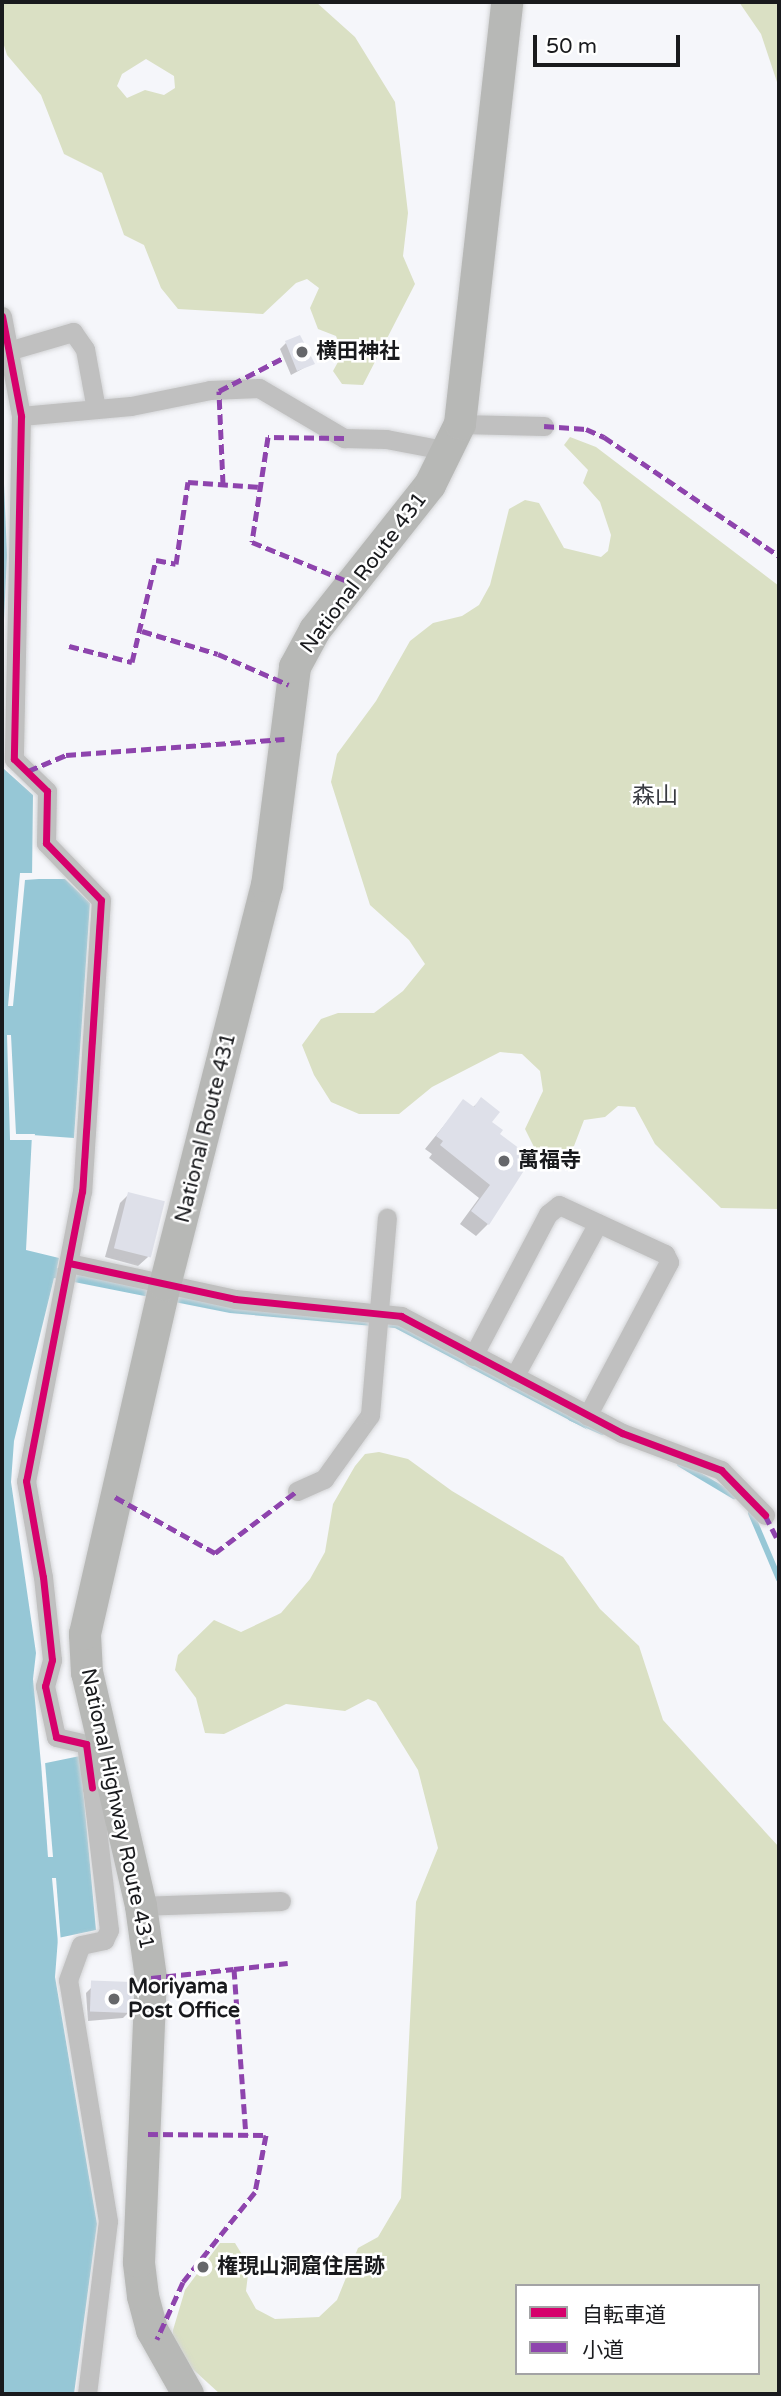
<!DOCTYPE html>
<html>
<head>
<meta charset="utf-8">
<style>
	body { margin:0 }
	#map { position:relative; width:781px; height:2396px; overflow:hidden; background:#f5f6fa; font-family:"Varela Round","Noto Sans JP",sans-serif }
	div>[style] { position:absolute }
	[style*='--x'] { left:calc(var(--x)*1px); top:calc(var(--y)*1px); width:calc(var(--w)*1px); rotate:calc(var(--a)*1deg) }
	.green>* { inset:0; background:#dae0c4 }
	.water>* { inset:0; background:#96c7d6 }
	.pier>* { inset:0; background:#f5f6fa }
	.shadow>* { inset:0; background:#0003 }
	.stream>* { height:6px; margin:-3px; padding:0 3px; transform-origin:3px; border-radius:3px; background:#96c7d6 }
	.building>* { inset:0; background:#dee0e9; transform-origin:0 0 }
	.roads { filter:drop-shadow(0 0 2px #d3d4d6) drop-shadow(0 0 2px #d3d4d6) }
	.minor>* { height:19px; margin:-9.5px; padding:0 9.5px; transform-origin:9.5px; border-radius:9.5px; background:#c0c0c0 }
	.trunk>* { height:32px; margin:-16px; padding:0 16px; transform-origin:16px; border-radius:16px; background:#b7b8b6 }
	.quiet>* { height:5px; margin-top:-2.5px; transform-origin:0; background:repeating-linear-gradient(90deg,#8e44ad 0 10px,transparent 0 15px) }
	.cycleway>* { height:7px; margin:-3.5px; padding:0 3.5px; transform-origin:3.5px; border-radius:3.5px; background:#d6006c }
	.dots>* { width:19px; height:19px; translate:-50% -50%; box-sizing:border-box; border:4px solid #fff; border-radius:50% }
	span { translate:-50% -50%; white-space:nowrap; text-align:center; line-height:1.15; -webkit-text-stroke:5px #fff; paint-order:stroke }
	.poi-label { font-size:21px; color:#191a1d; font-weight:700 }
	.left { translate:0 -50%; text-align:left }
	.street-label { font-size:21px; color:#191a1d }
	.neighbourhood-label { font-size:23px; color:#393b42 }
	.frame { position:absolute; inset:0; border:4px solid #191a1d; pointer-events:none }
	.legend { position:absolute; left:515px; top:2284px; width:245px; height:91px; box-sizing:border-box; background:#fff; border:2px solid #a3a3a5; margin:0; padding:9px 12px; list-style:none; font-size:21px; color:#191a1d }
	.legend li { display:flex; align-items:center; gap:14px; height:35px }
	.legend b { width:35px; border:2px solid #a3a3a5 }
	.scale { position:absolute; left:533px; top:35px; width:147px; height:32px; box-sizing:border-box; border:4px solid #191a1d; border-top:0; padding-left:9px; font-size:21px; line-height:24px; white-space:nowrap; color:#191a1d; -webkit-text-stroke:5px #fff; paint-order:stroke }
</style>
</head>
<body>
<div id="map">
	<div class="green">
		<div style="clip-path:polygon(evenodd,2px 2px,316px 2px,355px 37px,395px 102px,408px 213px,403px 256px,415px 284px,363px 385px,342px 384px,333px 371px,343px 353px,336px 336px,318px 329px,310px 308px,319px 288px,307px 279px,296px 283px,263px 314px,178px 309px,161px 288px,144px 245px,124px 235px,102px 173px,64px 154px,41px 95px,7px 55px,2px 39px,2px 2px,146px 59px,174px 76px,175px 88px,164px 95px,145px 90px,127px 98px,117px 86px,122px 74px,146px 59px)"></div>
		<div style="clip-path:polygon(739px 2px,779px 2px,779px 88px,761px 34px)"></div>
		<div style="clip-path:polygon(570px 437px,596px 447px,779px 586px,779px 1209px,721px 1208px,655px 1144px,635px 1107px,618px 1106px,605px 1117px,584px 1120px,574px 1146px,559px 1164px,543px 1165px,525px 1129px,543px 1091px,540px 1071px,522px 1054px,500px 1052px,432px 1087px,399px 1114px,359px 1114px,331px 1102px,314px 1075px,302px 1045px,321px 1019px,338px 1013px,374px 1013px,403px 991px,425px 964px,409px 940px,370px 905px,331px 782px,337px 754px,376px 701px,410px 641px,433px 623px,462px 616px,479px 605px,490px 585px,509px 509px,525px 500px,539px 503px,564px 548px,601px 557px,608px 551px,611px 535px,600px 502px,583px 483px,588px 470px,564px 445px)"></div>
		<div style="clip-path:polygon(evenodd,379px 1452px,408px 1459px,452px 1491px,563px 1557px,600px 1609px,639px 1646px,663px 1720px,779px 1847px,779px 2394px,220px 2394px,173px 2351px,173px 2330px,185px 2290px,220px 2243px,235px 2243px,249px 2266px,246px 2291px,256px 2309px,275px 2319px,319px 2317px,337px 2300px,358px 2248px,378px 2237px,401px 2198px,416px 1902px,438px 1848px,418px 1770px,376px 1702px,368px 1699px,345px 1711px,286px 1704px,224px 1734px,205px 1733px,196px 1698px,175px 1670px,178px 1655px,214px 1620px,241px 1632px,281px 1613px,310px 1579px,325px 1552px,333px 1504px,355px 1466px,365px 1454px,379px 1452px,517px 2286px,758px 2286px,758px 2373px,517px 2373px,517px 2286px)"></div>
	</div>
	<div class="water">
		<div style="clip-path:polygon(2px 436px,7px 555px,2px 663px)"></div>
		<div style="clip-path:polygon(2px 761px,4px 769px,33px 795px,32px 879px,65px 879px,90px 903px,74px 1138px,32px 1135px,26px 1250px,59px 1258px,57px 1268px,395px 1321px,559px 1408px,588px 1430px,395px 1328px,230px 1313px,54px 1278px,14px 1441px,11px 1482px,36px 1653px,33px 1679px,41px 1764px,80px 1756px,96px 1930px,58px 1938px,55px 1977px,97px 2224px,74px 2394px,2px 2394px)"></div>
	</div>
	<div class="pier">
		<div style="clip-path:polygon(20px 873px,35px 873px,39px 879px,25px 880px,13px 1006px,8px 1006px)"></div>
		<div style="clip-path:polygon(7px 1035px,11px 1035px,16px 1134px,35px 1134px,34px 1140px,10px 1140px)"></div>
		<div style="clip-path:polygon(45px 1762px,53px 1857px,48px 1857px,41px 1763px)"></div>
		<div style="clip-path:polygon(52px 1878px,56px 1878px,61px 1943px,58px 1943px)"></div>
	</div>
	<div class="shadow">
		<div style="clip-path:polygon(286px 343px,313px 363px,291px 375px,280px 349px)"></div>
		<div style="clip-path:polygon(481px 1100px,498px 1135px,488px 1224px,476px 1236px,460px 1224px,479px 1198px,429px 1158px,432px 1154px,425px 1149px,463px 1102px,472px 1108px)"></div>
		<div style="clip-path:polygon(129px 1194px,148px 1257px,138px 1266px,105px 1257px,120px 1203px)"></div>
		<div style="clip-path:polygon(92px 1987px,129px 2012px,123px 2018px,88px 2021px,86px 1993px)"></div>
	</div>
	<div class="stream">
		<div style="--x:571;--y:1418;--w:34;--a:24"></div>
		<div style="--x:680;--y:1464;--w:63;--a:30.7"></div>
		<div style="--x:751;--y:1513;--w:72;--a:67"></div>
	</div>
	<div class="building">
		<div style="clip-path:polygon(300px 335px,315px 364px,297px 371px,285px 341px)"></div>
		<div style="clip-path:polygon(481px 1097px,500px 1112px,492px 1122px,503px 1130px,500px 1134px,532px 1158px,489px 1225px,471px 1211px,490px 1185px,440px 1145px,443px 1141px,436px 1136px,463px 1099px,474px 1107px)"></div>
		<div style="left:128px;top:1192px;width:38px;height:58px;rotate:14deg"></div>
		<div style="left:132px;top:1982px;width:31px;height:41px;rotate:92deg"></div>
	</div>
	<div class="roads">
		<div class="minor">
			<div style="--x:2;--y:316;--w:102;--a:79.2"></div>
			<div style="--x:21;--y:416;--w:343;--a:91.2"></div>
			<div style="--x:14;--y:759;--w:46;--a:44.1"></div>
			<div style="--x:47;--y:791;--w:52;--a:91.1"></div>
			<div style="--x:46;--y:843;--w:79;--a:46"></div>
			<div style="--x:101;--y:900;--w:292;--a:93.7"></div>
			<div style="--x:82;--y:1191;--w:295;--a:100.9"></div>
			<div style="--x:26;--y:1481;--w:97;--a:80"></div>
			<div style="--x:43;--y:1577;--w:83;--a:83.8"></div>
			<div style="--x:52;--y:1660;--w:27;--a:105"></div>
			<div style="--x:45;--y:1686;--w:52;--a:77.8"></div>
			<div style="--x:56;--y:1737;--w:31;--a:13"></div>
			<div style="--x:86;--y:1744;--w:44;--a:82.2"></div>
			<div style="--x:8;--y:351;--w:68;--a:-16.3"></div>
			<div style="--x:73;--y:332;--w:21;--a:55"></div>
			<div style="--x:85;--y:349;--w:61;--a:79.6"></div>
			<div style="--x:21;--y:416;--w:110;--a:-5.2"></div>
			<div style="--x:131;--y:406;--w:81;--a:-11.4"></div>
			<div style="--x:210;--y:390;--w:49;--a:-2.3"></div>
			<div style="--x:259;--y:388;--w:99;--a:30.5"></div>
			<div style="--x:344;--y:438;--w:42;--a:1.4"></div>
			<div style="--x:386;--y:439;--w:64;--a:10.8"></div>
			<div style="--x:460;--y:424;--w:84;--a:1.4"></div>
			<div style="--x:69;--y:1263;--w:170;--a:12.2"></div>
			<div style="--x:235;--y:1299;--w:167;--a:5.8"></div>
			<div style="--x:401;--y:1316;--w:250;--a:27.9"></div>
			<div style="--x:622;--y:1433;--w:106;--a:20.5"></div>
			<div style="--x:721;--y:1470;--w:63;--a:45.6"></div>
			<div style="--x:473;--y:1356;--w:161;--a:-62.2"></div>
			<div style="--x:548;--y:1214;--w:14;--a:-39"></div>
			<div style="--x:559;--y:1205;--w:117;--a:24.8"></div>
			<div style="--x:665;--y:1254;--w:9;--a:63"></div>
			<div style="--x:669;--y:1262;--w:174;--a:118"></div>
			<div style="--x:514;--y:1377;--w:175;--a:-61.4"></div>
			<div style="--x:297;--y:1491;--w:30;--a:-24"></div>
			<div style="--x:324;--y:1479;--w:79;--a:-54.3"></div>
			<div style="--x:370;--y:1415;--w:198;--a:-85.1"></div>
			<div style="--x:141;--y:1906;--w:140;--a:-2"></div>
			<div style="--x:87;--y:2394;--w:174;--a:-83.1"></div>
			<div style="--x:108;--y:2221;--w:244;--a:-99.4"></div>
			<div style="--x:68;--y:1980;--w:37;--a:-70"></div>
			<div style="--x:81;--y:1945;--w:24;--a:-12"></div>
			<div style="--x:104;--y:1940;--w:11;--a:-63"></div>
			<div style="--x:109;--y:1930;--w:143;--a:-96.8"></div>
			<div style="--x:92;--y:1788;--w:11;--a:-15"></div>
		</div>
		<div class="trunk">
			<div style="--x:188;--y:2394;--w:73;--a:-119.4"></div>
			<div style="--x:152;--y:2330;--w:35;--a:-105"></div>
			<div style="--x:143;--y:2296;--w:34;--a:-97"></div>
			<div style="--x:139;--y:2262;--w:284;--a:-87.6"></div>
			<div style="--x:151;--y:1978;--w:73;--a:-97.9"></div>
			<div style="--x:141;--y:1906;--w:239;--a:-103"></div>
			<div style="--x:87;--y:1673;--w:39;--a:-93"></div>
			<div style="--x:85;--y:1634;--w:358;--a:-77.1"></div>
			<div style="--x:165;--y:1285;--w:412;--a:-75.7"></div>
			<div style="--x:267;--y:886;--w:221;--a:-82.7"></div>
			<div style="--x:295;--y:667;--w:42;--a:-61.6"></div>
			<div style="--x:315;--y:630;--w:185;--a:-51.6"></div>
			<div style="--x:430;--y:485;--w:68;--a:-63.8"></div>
			<div style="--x:460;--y:424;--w:425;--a:-83.6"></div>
		</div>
	</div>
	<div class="quiet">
		<div style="--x:544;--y:426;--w:42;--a:4.1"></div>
		<div style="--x:586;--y:429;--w:20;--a:24"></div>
		<div style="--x:604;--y:437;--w:212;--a:34.2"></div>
		<div style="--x:344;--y:438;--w:76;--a:-179.2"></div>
		<div style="--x:268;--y:437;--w:106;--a:98.7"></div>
		<div style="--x:252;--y:542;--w:108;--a:22.3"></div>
		<div style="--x:223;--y:484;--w:93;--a:-92.5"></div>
		<div style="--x:219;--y:391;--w:72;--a:-27.3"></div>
		<div style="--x:142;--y:631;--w:79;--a:16.8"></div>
		<div style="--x:218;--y:654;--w:77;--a:23.6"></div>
		<div style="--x:69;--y:646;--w:65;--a:14.3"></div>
		<div style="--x:132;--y:662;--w:105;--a:-76.8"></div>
		<div style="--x:156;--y:560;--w:20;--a:11"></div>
		<div style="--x:176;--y:564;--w:83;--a:-81.7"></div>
		<div style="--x:188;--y:482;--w:73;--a:3.9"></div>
		<div style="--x:28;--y:771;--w:41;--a:-22.8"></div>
		<div style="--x:66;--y:755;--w:219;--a:-4.2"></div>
		<div style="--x:115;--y:1497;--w:115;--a:29.2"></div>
		<div style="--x:215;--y:1553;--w:103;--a:-37.1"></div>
		<div style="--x:765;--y:1515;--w:30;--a:63"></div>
		<div style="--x:234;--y:1969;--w:54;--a:-6.3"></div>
		<div style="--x:151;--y:1978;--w:83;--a:-6.2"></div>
		<div style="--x:234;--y:1969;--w:167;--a:85.9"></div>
		<div style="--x:148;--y:2134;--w:118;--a:0.5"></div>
		<div style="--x:266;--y:2135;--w:58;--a:100.9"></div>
		<div style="--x:255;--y:2192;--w:115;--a:128.7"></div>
		<div style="--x:183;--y:2282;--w:63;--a:114.5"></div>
	</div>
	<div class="cycleway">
		<div style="--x:2;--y:316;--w:102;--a:79.2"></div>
		<div style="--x:21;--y:416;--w:343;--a:91.2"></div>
		<div style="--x:14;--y:759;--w:46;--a:44.1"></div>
		<div style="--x:47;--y:791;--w:52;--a:91.1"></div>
		<div style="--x:46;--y:843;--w:79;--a:46"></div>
		<div style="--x:101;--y:900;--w:292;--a:93.7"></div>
		<div style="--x:82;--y:1191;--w:295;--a:100.9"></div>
		<div style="--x:26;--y:1481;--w:97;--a:80"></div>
		<div style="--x:43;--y:1577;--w:83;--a:83.8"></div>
		<div style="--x:52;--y:1660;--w:27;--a:105"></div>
		<div style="--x:45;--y:1686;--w:52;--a:77.8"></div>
		<div style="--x:56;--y:1737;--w:31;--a:13"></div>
		<div style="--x:86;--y:1744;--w:44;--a:82.2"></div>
		<div style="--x:69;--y:1263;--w:170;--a:12.2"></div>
		<div style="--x:235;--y:1299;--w:167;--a:5.8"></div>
		<div style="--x:401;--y:1316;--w:250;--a:27.9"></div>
		<div style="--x:622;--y:1433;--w:106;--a:20.5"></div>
		<div style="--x:721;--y:1470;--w:63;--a:45.6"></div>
	</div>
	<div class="dots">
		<div style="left:302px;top:352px;background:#66676a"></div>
		<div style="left:504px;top:1161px;background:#66676a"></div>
		<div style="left:114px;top:1999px;background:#66676a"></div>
		<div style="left:203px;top:2267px;background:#66676a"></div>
	</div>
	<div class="poi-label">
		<span class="left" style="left:316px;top:352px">横田神社</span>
		<span class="left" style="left:518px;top:1161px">萬福寺</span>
		<span class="left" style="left:128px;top:1999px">Moriyama<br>Post Office</span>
		<span class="left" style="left:217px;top:2267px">権現山洞窟住居跡</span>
	</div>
	<div class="street-label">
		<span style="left:364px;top:573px;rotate:-53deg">National Route 431</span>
		<span style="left:206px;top:1128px;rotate:-76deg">National Route 431</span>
		<span style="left:117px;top:1809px;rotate:78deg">National Highway Route 431</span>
	</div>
	<div class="neighbourhood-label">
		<span style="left:655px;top:796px">森山</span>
	</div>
	<div class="frame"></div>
	<ul class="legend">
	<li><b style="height:9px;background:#d6006c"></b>自転車道</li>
	<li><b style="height:9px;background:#8e44ad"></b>小道</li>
	</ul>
	<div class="scale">50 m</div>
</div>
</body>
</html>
